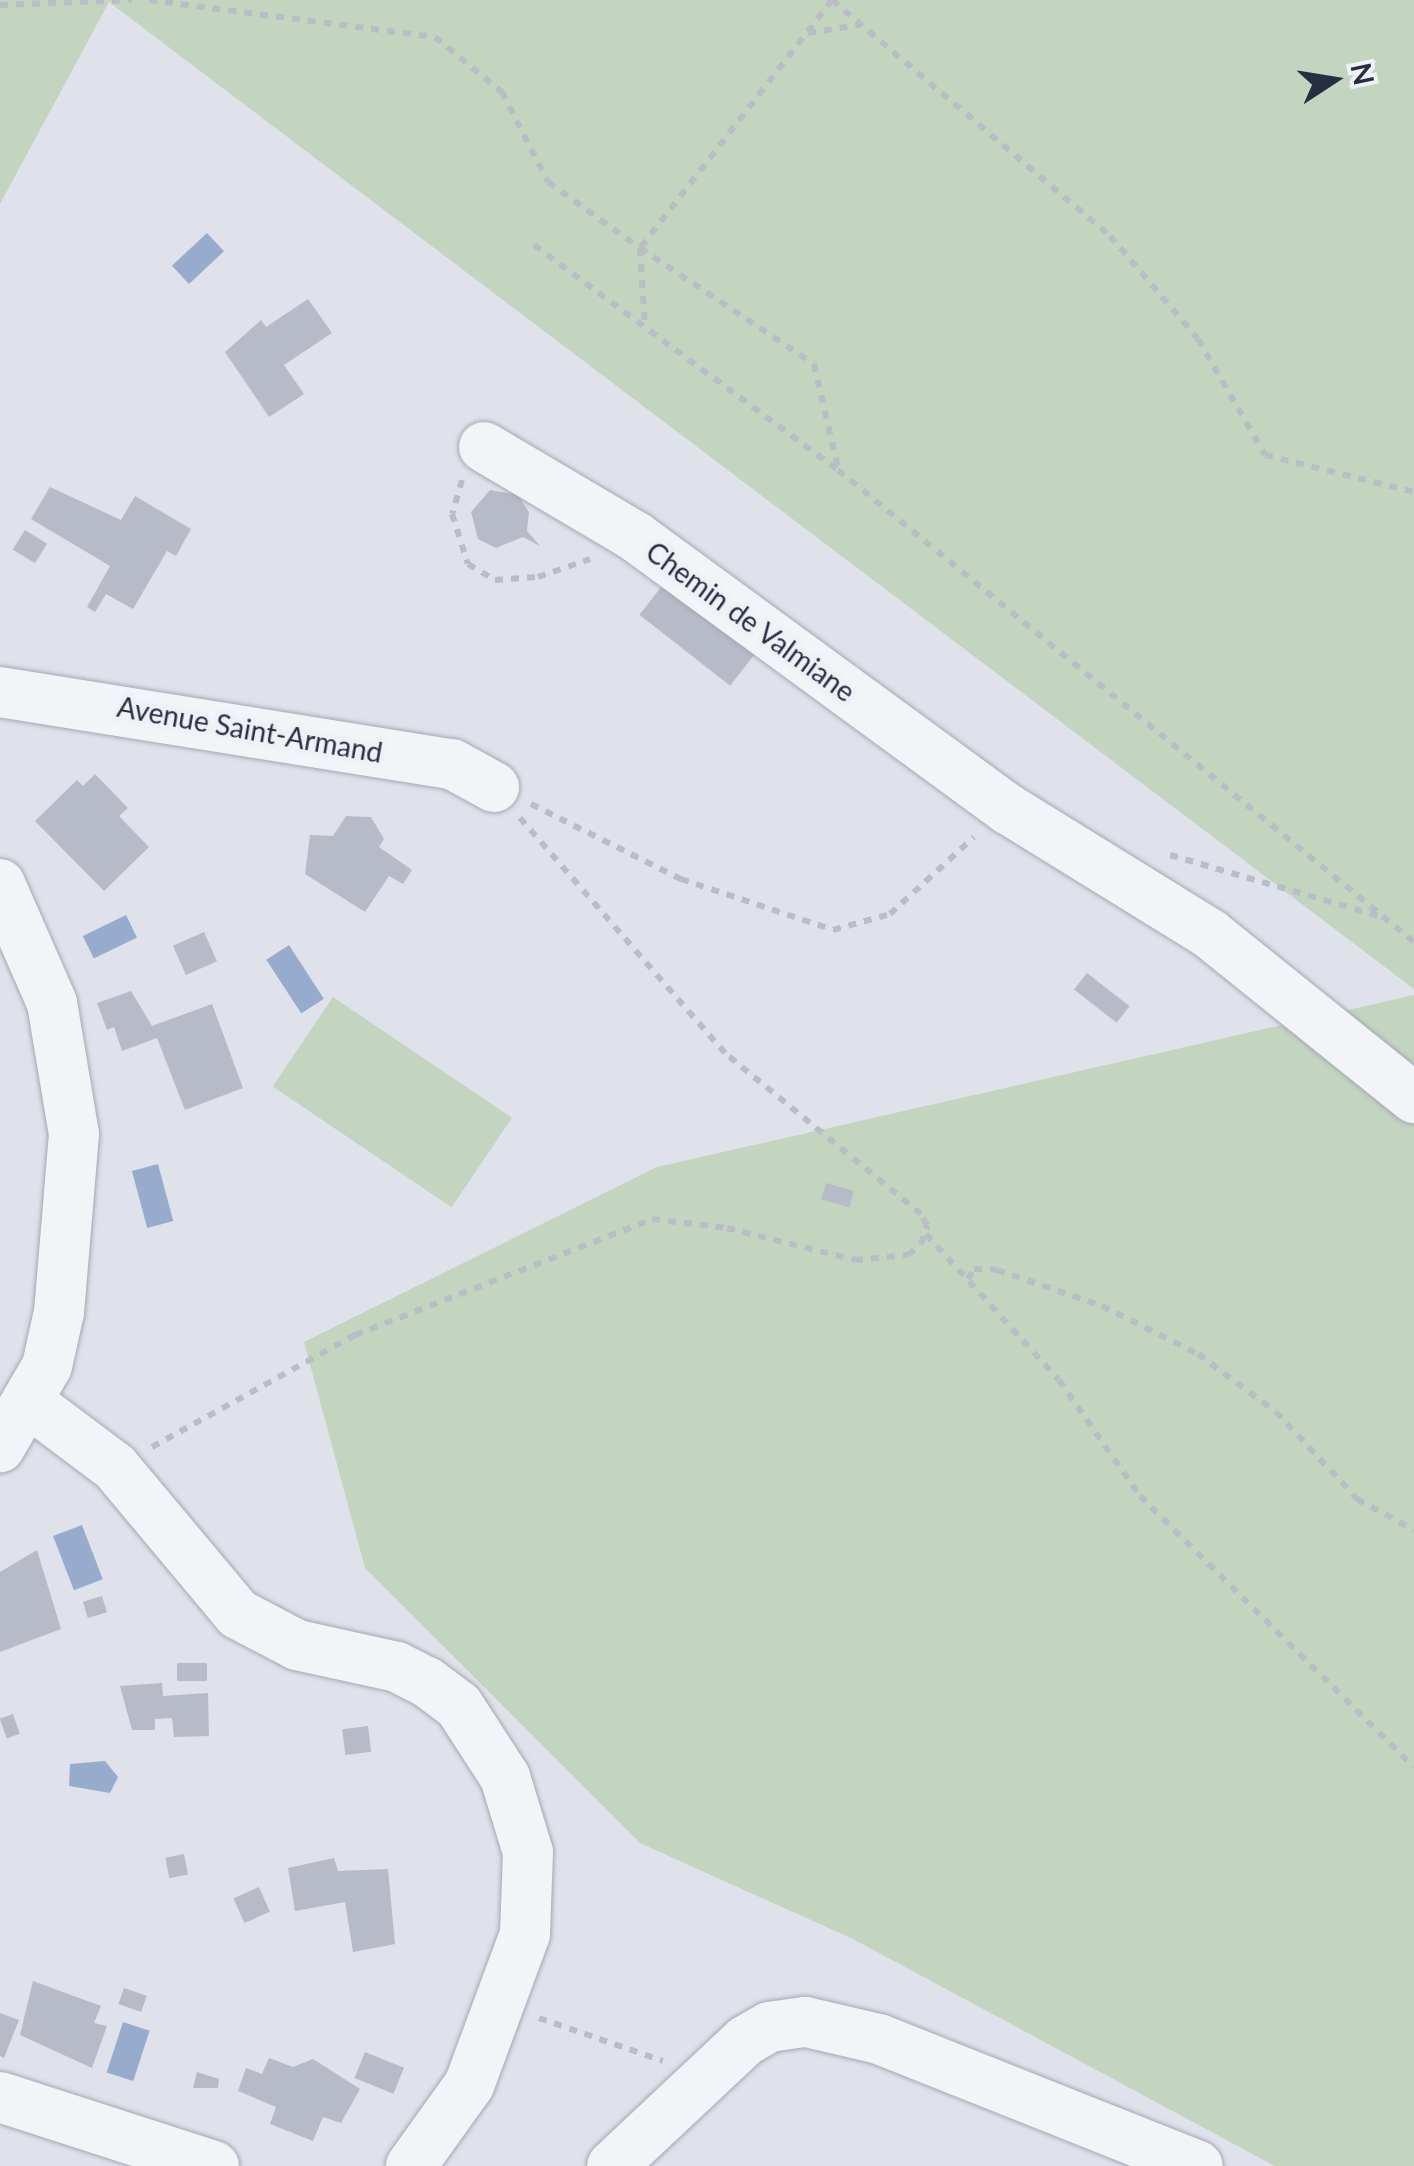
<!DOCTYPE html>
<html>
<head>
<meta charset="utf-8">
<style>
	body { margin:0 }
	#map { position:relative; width:1414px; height:2166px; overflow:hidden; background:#dfe2ea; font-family:Lato,sans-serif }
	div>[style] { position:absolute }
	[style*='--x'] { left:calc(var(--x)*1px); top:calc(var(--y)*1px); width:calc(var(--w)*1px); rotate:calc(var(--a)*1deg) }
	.green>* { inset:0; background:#c3d4bf; transform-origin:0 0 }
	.water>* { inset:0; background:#97accd; transform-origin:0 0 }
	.building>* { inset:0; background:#b6bbc7; transform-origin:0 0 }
	.path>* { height:6px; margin-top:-3px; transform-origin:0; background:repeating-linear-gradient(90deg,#b9bdc5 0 8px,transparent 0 16px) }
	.roads { filter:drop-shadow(0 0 2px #a4a8b4) drop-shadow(0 0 2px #a4a8b4) }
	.minor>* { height:50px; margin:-25px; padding:0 25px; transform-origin:25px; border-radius:25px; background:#f2f4f8 }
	span { translate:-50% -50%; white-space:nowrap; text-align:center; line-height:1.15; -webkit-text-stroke:10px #eff1f7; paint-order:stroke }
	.street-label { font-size:28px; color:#262e42 }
	.north { position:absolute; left:1284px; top:30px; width:100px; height:100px; -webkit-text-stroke:8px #eff1f7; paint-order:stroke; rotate:78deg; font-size:28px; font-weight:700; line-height:40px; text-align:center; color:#262e42 }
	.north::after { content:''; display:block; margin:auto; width:35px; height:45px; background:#262e42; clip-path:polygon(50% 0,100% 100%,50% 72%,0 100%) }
</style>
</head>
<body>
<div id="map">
	<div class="green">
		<div style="clip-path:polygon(0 0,1414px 0,1414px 989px,109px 2px,0 204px)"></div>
		<div style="clip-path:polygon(1414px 995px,1414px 2166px,1275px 2166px,853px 1939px,640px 1843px,365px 1568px,304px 1342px,657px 1167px)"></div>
		<div style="left:333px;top:997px;width:216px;height:108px;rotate:34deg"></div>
	</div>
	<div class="water">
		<div style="left:207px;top:233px;width:25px;height:48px;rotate:47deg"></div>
		<div style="left:126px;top:915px;width:25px;height:48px;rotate:64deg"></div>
		<div style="left:289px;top:945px;width:64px;height:27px;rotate:57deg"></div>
		<div style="left:158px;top:1164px;width:59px;height:27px;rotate:75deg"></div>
		<div style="left:82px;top:1525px;width:58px;height:31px;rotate:69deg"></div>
		<div style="clip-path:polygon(105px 1761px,118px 1777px,110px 1793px,69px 1786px,70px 1764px)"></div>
		<div style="left:123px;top:2022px;width:28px;height:53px;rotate:18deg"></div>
	</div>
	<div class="building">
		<div style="clip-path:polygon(308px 299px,332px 333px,284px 365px,304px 394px,269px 417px,225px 352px,261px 320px,266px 327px)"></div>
		<div style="clip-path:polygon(50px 487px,121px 520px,135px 496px,191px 529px,176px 556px,167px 551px,133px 609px,106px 594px,95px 612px,87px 607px,110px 566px,31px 519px)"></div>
		<div style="clip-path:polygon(490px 490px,518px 495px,529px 512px,527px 531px,540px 546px,523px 537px,496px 548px,478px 539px,471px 512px)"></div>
		<div style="left:25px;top:530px;width:26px;height:23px;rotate:32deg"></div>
		<div style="left:669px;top:577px;width:115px;height:48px;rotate:38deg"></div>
		<div style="clip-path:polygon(95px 774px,128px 808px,119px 816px,149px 847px,104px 891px,35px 821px,77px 780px,83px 786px)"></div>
		<div style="clip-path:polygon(346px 816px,371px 817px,384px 839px,379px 847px,412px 870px,403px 884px,389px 876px,365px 912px,305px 874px,310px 835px,333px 836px)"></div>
		<div style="left:204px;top:932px;width:32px;height:34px;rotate:66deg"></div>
		<div style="left:1087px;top:973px;width:54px;height:21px;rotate:38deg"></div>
		<div style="clip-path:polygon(131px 991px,152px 1026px,212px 1004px,243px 1088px,185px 1110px,157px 1038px,122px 1051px,114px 1027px,107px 1030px,97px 1003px)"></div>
		<div style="left:826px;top:1183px;width:29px;height:17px;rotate:16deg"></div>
		<div style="clip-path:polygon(37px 1550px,61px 1629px,0 1652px,0 1572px)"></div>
		<div style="left:102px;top:1596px;width:17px;height:20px;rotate:73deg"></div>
		<div style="left:207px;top:1663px;width:18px;height:30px;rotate:90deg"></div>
		<div style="clip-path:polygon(162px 1683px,163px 1696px,208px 1693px,209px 1736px,174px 1737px,172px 1718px,155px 1719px,155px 1730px,132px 1730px,120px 1686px)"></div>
		<div style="left:13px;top:1714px;width:21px;height:14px;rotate:71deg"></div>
		<div style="left:368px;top:1726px;width:26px;height:26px;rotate:83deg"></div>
		<div style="left:184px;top:1854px;width:21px;height:19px;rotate:79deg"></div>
		<div style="clip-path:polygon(334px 1858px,338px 1871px,388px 1869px,395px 1944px,353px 1952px,345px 1902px,295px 1911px,288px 1868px)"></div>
		<div style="left:259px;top:1887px;width:27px;height:28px;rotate:66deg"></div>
		<div style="clip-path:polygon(33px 1981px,101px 2006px,94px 2023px,107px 2026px,92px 2068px,20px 2035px)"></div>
		<div style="left:124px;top:1988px;width:24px;height:17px;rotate:19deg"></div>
		<div style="clip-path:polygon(0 2013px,19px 2020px,4px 2058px,0 2056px)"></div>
		<div style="left:365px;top:2052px;width:42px;height:28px;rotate:22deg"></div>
		<div style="clip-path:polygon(269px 2058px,293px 2067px,313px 2059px,360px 2089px,341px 2123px,323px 2117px,313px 2141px,270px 2124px,276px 2107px,238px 2091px,246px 2068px,262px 2074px)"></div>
		<div style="clip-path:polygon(197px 2072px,219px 2079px,218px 2088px,193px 2088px)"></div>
	</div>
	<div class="path">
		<div style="--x:149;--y:0;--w:288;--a:7.4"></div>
		<div style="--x:435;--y:37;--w:87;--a:39.4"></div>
		<div style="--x:502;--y:92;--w:101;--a:62.9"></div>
		<div style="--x:548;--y:182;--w:113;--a:35.7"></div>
		<div style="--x:640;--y:248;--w:79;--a:86.4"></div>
		<div style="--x:832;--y:0;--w:365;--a:40.3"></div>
		<div style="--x:1110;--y:236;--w:135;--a:49.5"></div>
		<div style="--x:1198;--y:339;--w:134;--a:60"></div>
		<div style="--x:1265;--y:455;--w:154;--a:13.9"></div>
		<div style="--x:832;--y:0;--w:314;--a:127.7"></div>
		<div style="--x:640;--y:248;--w:209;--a:33.7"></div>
		<div style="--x:814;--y:364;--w:107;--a:77"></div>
		<div style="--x:0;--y:5;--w:132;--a:-2.2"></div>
		<div style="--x:808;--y:33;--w:51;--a:-9.1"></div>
		<div style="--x:534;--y:245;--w:378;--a:36.5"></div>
		<div style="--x:838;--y:470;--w:745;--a:39.33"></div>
		<div style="--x:462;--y:480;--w:35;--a:106"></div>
		<div style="--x:452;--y:514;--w:52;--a:72.3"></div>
		<div style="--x:468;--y:564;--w:31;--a:31"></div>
		<div style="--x:495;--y:580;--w:43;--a:-4"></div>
		<div style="--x:538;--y:577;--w:55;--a:-19.1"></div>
		<div style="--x:531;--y:804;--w:168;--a:26.6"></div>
		<div style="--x:681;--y:879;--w:160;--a:18.5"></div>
		<div style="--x:833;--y:930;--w:59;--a:-15.7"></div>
		<div style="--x:890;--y:914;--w:114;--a:-42.5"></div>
		<div style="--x:1170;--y:855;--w:217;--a:16.3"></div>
		<div style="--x:926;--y:1234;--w:197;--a:47.7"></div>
		<div style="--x:1059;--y:1380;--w:141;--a:55.1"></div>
		<div style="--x:1140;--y:1496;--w:385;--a:44.7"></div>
		<div style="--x:968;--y:1279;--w:12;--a:-59"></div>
		<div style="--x:974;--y:1269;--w:23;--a:2"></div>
		<div style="--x:997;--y:1270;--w:111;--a:18.9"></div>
		<div style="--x:1102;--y:1306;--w:107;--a:26.6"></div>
		<div style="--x:1198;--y:1354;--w:97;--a:36.6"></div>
		<div style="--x:1276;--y:1412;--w:119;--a:47"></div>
		<div style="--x:1357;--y:1499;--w:65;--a:28.5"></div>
		<div style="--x:152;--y:1447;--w:232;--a:-28.9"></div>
		<div style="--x:355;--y:1335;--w:319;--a:-21.3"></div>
		<div style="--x:652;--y:1219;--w:76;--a:6.8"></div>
		<div style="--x:727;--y:1228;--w:132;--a:14"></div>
		<div style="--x:855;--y:1260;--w:53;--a:-5.4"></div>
		<div style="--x:908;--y:1255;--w:17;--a:-40"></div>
		<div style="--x:921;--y:1244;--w:20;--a:-72"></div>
		<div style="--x:927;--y:1225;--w:13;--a:-119"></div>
		<div style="--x:921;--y:1214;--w:254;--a:-140.6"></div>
		<div style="--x:725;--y:1053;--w:312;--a:-131.1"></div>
		<div style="--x:539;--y:2018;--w:131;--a:19.1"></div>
	</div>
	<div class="roads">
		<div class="minor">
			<div style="--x:484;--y:447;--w:177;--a:30.6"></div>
			<div style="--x:636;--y:537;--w:461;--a:36.2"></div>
			<div style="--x:1008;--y:809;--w:238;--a:31.7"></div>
			<div style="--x:1210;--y:934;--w:262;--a:38.8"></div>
			<div style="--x:0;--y:692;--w:458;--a:9.1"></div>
			<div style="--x:452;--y:764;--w:48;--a:28.7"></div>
			<div style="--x:0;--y:884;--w:130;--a:66.4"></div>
			<div style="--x:52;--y:1003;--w:133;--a:80.5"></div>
			<div style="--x:74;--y:1134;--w:179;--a:94.8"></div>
			<div style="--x:59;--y:1312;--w:55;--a:102.5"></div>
			<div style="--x:47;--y:1366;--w:94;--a:120.1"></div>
			<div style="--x:31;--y:1404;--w:105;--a:36.9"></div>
			<div style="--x:115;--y:1467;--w:192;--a:50.1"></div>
			<div style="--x:238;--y:1614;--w:67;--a:27.7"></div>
			<div style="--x:297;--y:1645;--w:102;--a:12.4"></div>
			<div style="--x:397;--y:1667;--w:34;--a:27"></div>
			<div style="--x:427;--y:1682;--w:40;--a:37"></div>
			<div style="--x:459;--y:1706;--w:85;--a:57.1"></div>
			<div style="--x:505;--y:1777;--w:78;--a:73"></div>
			<div style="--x:528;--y:1852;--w:82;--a:92.1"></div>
			<div style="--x:525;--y:1934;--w:161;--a:110.3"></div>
			<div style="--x:469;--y:2085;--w:100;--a:125.6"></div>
			<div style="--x:0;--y:2097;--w:225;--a:17.9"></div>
			<div style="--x:612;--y:2166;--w:183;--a:-43.2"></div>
			<div style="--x:745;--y:2041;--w:28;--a:-30"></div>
			<div style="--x:769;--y:2027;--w:37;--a:-8"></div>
			<div style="--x:806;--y:2022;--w:75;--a:13.1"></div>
			<div style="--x:879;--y:2039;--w:343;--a:21.7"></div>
		</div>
	</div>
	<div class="street-label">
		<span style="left:751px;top:621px;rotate:36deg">Chemin de Valmiane</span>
		<span style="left:250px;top:729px;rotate:10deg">Avenue Saint-Armand</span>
	</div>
	<div class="north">N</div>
</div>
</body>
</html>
